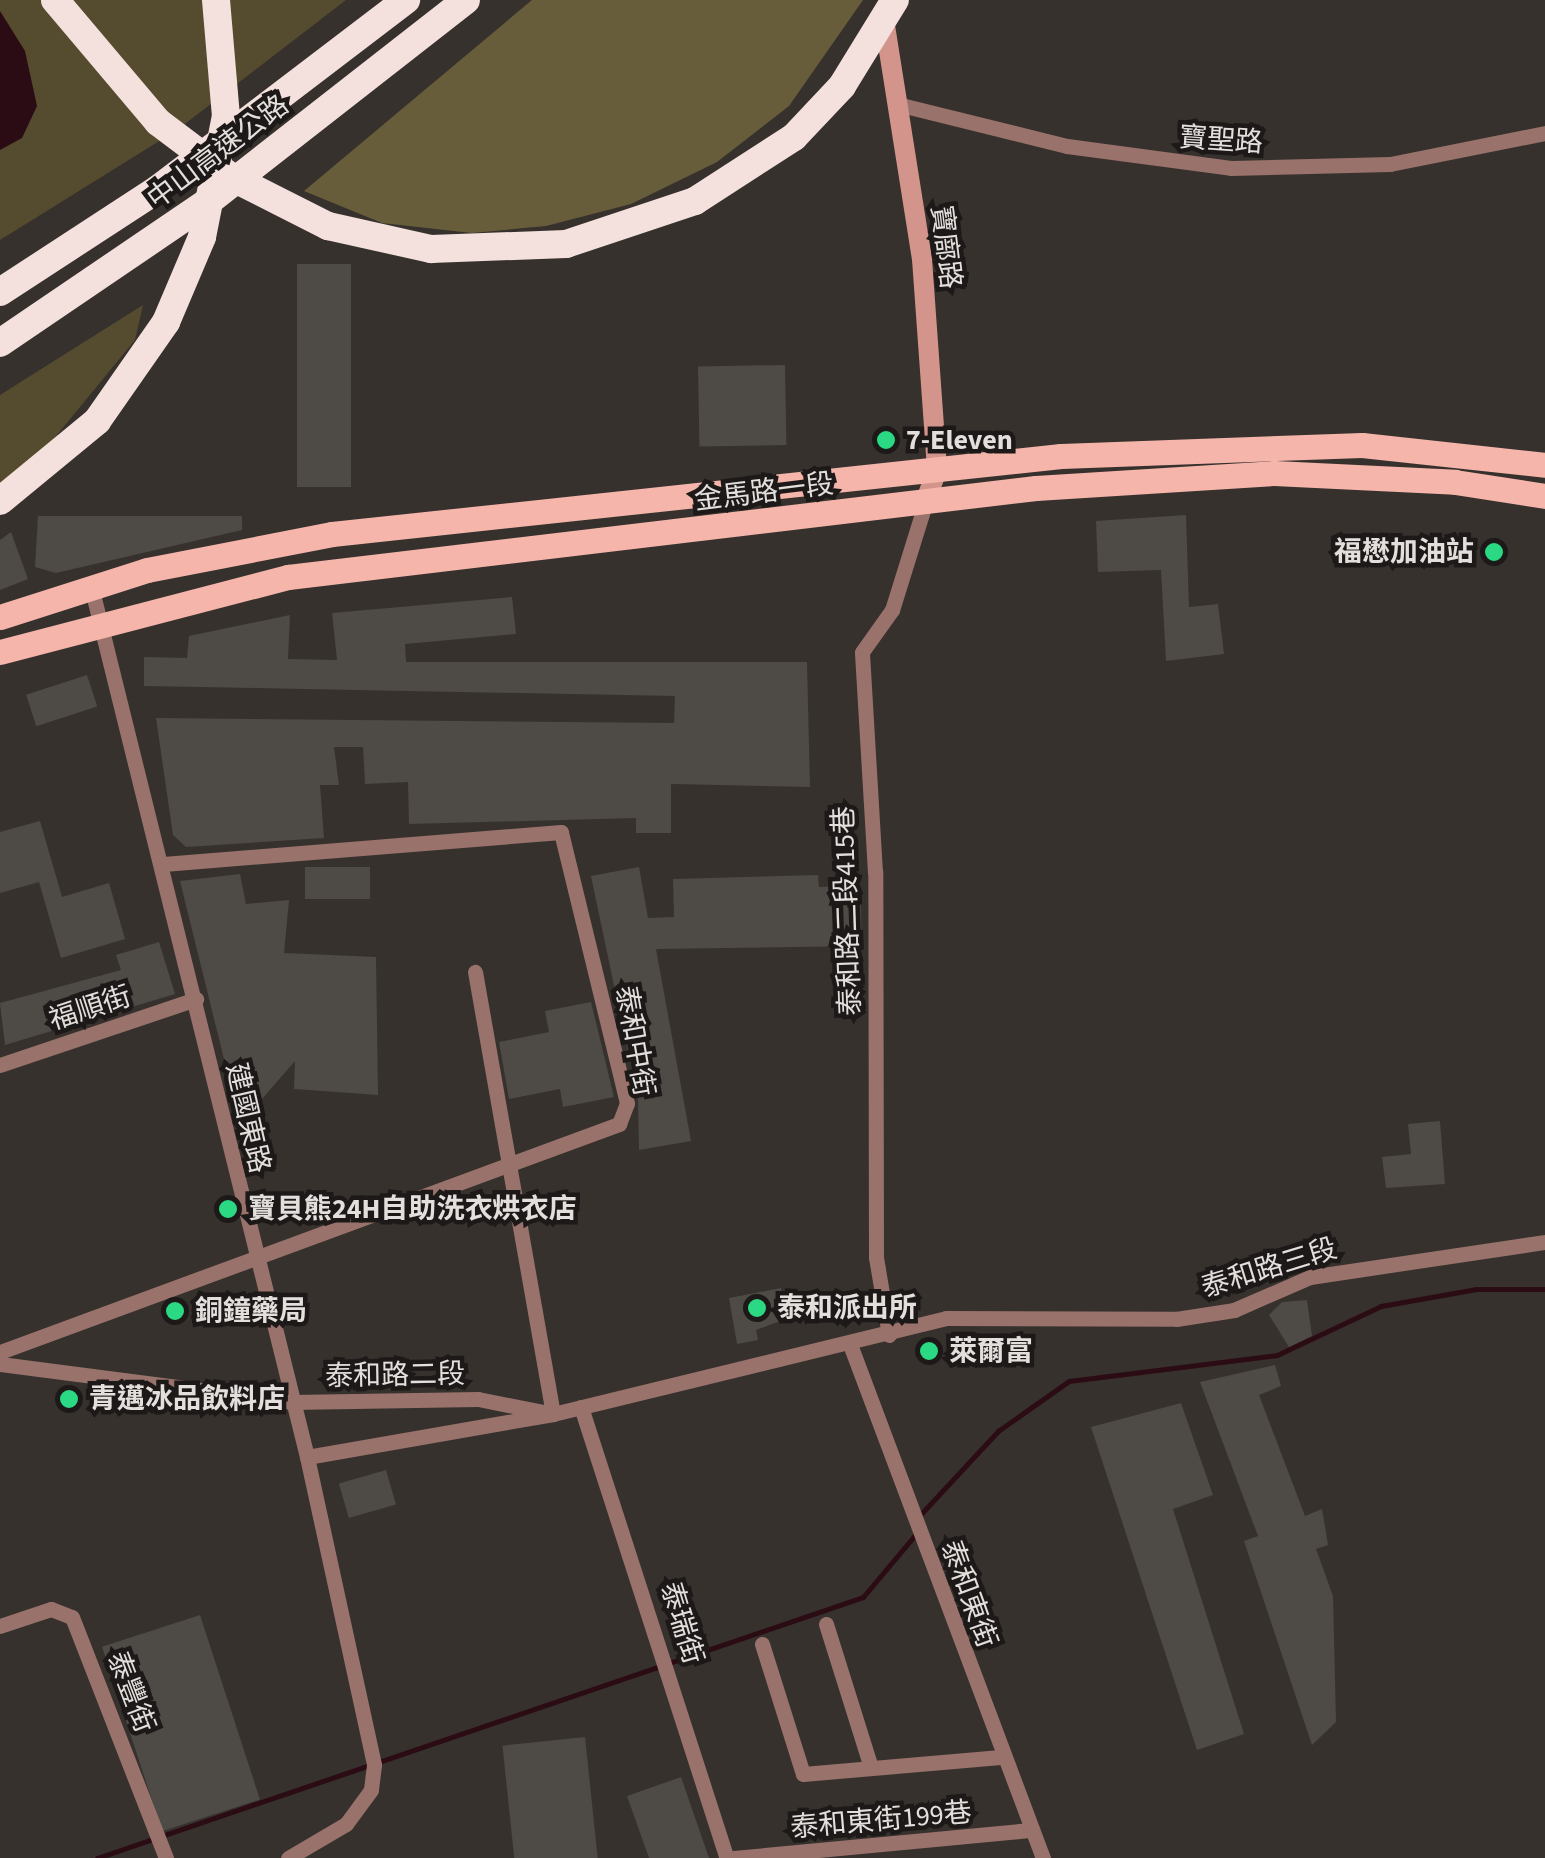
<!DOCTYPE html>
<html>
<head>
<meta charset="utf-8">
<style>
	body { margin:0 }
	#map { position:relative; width:1545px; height:1858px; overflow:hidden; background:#36312d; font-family:"Source Sans 3","Noto Sans TC",sans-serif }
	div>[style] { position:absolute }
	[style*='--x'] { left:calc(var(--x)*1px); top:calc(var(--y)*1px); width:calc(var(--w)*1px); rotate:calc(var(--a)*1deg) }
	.green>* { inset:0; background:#554b2f }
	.forest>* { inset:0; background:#685d3a }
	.water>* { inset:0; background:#2c0c14 }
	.stream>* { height:5px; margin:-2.5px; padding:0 2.5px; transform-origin:2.5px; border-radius:2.5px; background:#2c0c14 }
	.building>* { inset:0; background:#4e4a45; transform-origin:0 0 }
	.street>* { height:15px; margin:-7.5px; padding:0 7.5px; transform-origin:7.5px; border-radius:7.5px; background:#99726b }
	.secondary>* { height:20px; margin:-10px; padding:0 10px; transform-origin:10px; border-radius:10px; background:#d3958b }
	.primary>* { height:25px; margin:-12.5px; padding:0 12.5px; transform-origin:12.5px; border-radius:12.5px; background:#f5b5ab }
	.highway>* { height:28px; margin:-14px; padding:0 14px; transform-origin:14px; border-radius:14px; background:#f4e0dc }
	.highway-bridge>* { height:28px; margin:-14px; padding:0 14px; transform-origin:14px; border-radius:14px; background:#f4e0dc }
	.dots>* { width:28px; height:28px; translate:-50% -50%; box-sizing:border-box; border:5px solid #1c1918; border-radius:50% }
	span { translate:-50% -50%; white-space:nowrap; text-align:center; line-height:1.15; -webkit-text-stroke:9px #1c1918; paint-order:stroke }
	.street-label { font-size:28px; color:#e3dfdd }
	.poi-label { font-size:28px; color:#e3dfdd; font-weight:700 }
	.left { translate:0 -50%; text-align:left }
	.right { translate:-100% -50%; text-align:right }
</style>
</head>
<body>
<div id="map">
	<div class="green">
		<div style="clip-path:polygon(0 0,346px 0,177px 130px,0 240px)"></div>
		<div style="clip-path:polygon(143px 305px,135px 340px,29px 469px,0 486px,0 395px)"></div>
	</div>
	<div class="forest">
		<div style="clip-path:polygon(532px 0,863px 0,789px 106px,717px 162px,631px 204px,546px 226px,472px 233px,382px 223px,304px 191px)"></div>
	</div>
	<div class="water">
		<div style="clip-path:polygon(0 11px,25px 51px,37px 106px,22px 138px,0 150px)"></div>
	</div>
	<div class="stream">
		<div style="--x:920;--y:1515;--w:115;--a:-47.1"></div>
		<div style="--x:998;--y:1431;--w:87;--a:-35.2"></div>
		<div style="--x:1069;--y:1381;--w:210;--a:-7.1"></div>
		<div style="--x:1277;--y:1355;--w:115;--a:-25.2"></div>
		<div style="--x:1381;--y:1306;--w:97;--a:-10.1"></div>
		<div style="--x:1476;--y:1289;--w:69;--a:0"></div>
		<div style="--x:97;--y:1858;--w:809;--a:-18.82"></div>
		<div style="--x:863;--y:1597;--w:81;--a:-50"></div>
	</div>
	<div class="building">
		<div style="left:297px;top:264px;width:54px;height:223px"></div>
		<div style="left:785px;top:365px;width:80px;height:87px;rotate:89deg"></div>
		<div style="clip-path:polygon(1186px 515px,1189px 607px,1218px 604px,1224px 654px,1166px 661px,1161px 570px,1098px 572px,1096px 521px)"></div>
		<div style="clip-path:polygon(38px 516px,242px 516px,242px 530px,56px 573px,35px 567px)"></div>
		<div style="clip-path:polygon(11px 532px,28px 579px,0 590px,0 540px)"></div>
		<div style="clip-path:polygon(512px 597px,516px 634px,405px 644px,406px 662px,807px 662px,810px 787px,671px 784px,671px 833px,636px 833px,636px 818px,409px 824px,408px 782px,365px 784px,363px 747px,334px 747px,339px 785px,320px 785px,324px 838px,186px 847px,173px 835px,156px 718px,674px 723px,675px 696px,144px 686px,144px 657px,187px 658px,189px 636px,290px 615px,288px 659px,337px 660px,332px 613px)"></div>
		<div style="left:87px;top:675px;width:33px;height:64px;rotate:72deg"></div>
		<div style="clip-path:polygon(40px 821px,62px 897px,109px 883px,125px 939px,61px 958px,39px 882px,0 893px,0 832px)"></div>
		<div style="left:305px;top:867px;width:65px;height:32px"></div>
		<div style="clip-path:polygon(639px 867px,648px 918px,674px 917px,673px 879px,818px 875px,819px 887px,860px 886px,862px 946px,656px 949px,691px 1141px,639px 1150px,638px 1100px,591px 876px)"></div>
		<div style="clip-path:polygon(240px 874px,246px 904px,289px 900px,284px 953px,376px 957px,378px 1095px,294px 1089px,295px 1061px,240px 1124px,180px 881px)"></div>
		<div style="clip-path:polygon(159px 942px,175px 994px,5px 1045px,0 1003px,121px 970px,116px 955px)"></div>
		<div style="clip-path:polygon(591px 1002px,614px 1097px,563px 1107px,560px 1089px,509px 1099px,499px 1042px,549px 1032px,545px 1011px)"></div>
		<div style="clip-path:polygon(1440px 1121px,1445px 1184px,1386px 1188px,1382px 1157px,1411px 1154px,1408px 1124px)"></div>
		<div style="clip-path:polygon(781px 1288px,786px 1319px,756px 1330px,758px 1340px,737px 1344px,729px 1298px)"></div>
		<div style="clip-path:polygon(1307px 1300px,1312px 1336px,1289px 1347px,1269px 1315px,1282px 1302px)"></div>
		<div style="clip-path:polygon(1275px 1365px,1281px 1386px,1259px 1395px,1305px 1516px,1322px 1509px,1328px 1545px,1316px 1549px,1333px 1596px,1336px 1722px,1312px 1745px,1244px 1541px,1258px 1536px,1200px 1382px)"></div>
		<div style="clip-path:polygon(1181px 1403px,1213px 1495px,1173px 1509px,1244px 1734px,1197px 1750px,1091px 1427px)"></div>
		<div style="left:386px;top:1470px;width:36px;height:49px;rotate:74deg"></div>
		<div style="left:200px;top:1615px;width:194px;height:103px;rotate:72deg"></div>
		<div style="left:585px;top:1737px;width:122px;height:83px;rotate:84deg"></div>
		<div style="clip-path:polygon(681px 1777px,709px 1858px,649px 1858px,627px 1796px)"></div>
	</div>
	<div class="street">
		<div style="--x:897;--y:104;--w:175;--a:13.9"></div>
		<div style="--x:1067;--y:146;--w:165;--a:7.6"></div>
		<div style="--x:1231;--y:168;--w:159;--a:-1.4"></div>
		<div style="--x:1390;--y:164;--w:158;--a:-11.3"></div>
		<div style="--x:91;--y:586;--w:897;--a:76.07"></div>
		<div style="--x:307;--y:1457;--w:315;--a:77.7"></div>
		<div style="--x:374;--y:1765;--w:25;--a:97"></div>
		<div style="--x:371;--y:1790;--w:42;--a:126.3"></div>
		<div style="--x:346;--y:1824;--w:67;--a:149.6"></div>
		<div style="--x:0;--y:1065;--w:207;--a:-18.6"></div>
		<div style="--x:889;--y:1335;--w:79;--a:-99.5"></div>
		<div style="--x:876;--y:1257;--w:385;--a:-90.1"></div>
		<div style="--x:875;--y:872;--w:220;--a:-93.4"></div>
		<div style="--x:862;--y:652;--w:52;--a:-54.5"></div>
		<div style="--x:892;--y:610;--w:114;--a:-72.7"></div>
		<div style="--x:851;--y:1347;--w:546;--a:69.41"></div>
		<div style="--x:0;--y:1352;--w:660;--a:-20.22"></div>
		<div style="--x:619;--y:1124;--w:22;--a:-69"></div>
		<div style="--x:627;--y:1103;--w:279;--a:-103.7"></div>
		<div style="--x:561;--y:832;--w:399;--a:175.4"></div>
		<div style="--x:0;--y:1364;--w:293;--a:7.4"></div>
		<div style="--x:291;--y:1402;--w:187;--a:-0.9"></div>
		<div style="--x:478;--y:1399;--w:76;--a:11.3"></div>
		<div style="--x:553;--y:1414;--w:449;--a:-100"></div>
		<div style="--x:581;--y:1407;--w:474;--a:72.1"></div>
		<div style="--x:307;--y:1457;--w:250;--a:-9.9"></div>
		<div style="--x:553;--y:1414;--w:405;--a:-13.7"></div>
		<div style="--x:946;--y:1318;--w:230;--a:0.2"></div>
		<div style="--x:1176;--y:1319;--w:59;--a:-8.8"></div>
		<div style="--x:1234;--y:1310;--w:83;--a:-23.5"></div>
		<div style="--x:1310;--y:1277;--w:238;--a:-8.5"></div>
		<div style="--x:826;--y:1624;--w:151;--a:72.6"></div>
		<div style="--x:0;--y:1626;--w:54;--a:-18.4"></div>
		<div style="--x:51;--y:1609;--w:22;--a:21"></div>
		<div style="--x:72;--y:1617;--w:259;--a:68.7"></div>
		<div style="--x:762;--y:1644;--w:136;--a:72.5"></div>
		<div style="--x:803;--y:1774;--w:201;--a:-4.9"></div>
		<div style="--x:734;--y:1858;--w:299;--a:-5.4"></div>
	</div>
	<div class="secondary">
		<div style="--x:883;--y:13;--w:249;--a:81"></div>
		<div style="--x:922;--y:259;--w:212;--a:85.9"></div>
		<div style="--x:937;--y:470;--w:33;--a:110"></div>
	</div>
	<div class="primary">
		<div style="--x:0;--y:617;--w:154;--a:-17.7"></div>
		<div style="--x:147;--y:570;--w:188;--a:-11"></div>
		<div style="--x:332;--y:534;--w:733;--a:-6.11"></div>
		<div style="--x:1061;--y:456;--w:301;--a:-2.1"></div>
		<div style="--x:1362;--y:445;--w:184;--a:6.2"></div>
		<div style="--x:0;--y:652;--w:298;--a:-14.6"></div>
		<div style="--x:288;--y:577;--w:753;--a:-6.79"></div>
		<div style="--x:1036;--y:488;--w:238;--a:-3.6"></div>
		<div style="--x:1274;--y:473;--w:181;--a:2.8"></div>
		<div style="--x:1455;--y:482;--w:91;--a:8.8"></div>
	</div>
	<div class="highway">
		<div style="--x:55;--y:0;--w:160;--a:49.8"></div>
		<div style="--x:216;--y:0;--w:116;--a:85.1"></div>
		<div style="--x:0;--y:292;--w:189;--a:-33.1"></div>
		<div style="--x:158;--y:189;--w:312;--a:-37.3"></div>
		<div style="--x:0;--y:343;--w:253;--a:-34.2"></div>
		<div style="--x:209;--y:201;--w:326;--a:-38"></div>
		<div style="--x:0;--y:501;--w:126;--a:-39.5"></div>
		<div style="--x:97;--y:421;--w:121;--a:-55.1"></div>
	</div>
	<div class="highway-bridge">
		<div style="--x:158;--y:122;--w:91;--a:37"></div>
		<div style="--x:231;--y:177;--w:109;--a:26.8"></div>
		<div style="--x:328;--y:226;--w:106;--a:12.6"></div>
		<div style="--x:431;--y:249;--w:135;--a:-2.1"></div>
		<div style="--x:566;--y:244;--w:136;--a:-18.4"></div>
		<div style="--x:695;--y:201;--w:118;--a:-32.9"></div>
		<div style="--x:794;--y:137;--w:70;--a:-46.7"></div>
		<div style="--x:842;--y:86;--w:101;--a:-58.4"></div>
		<div style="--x:166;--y:322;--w:92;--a:-67"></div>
		<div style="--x:202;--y:237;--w:123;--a:-78.8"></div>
	</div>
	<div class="dots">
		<div style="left:886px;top:440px;background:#2bd884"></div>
		<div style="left:1494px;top:552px;background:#2bd884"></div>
		<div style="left:228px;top:1209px;background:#2bd884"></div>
		<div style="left:757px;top:1308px;background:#2bd884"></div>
		<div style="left:175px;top:1311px;background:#2bd884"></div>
		<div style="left:929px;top:1351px;background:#2bd884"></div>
		<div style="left:69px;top:1399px;background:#2bd884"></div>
	</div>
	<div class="street-label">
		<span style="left:1221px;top:140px;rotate:4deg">寶聖路</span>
		<span style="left:218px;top:152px;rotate:-37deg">中山高速公路</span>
		<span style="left:946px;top:247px;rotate:83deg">寶廍路</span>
		<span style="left:764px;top:492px;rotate:-7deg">金馬路一段</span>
		<span style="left:847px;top:911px;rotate:-92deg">泰和路二段415巷</span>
		<span style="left:90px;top:1008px;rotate:-18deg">福順街</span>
		<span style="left:635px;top:1041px;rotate:80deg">泰和中街</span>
		<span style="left:248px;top:1118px;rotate:77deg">建國東路</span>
		<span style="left:1269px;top:1268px;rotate:-17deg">泰和路三段</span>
		<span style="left:395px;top:1375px;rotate:-1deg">泰和路二段</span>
		<span style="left:969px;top:1594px;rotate:70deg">泰和東街</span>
		<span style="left:682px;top:1623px;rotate:73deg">泰瑞街</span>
		<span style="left:131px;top:1692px;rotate:69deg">泰豐街</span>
		<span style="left:881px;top:1820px;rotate:-5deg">泰和東街199巷</span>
	</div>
	<div class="poi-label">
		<span class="left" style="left:906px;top:440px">7-Eleven</span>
		<span class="right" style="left:1474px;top:552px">福懋加油站</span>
		<span class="left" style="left:248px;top:1209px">寶貝熊24H自助洗衣烘衣店</span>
		<span class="left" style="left:777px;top:1308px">泰和派出所</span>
		<span class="left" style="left:195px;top:1311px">銅鐘藥局</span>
		<span class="left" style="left:949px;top:1351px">萊爾富</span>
		<span class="left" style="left:89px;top:1399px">青邁冰品飲料店</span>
	</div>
</div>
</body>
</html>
